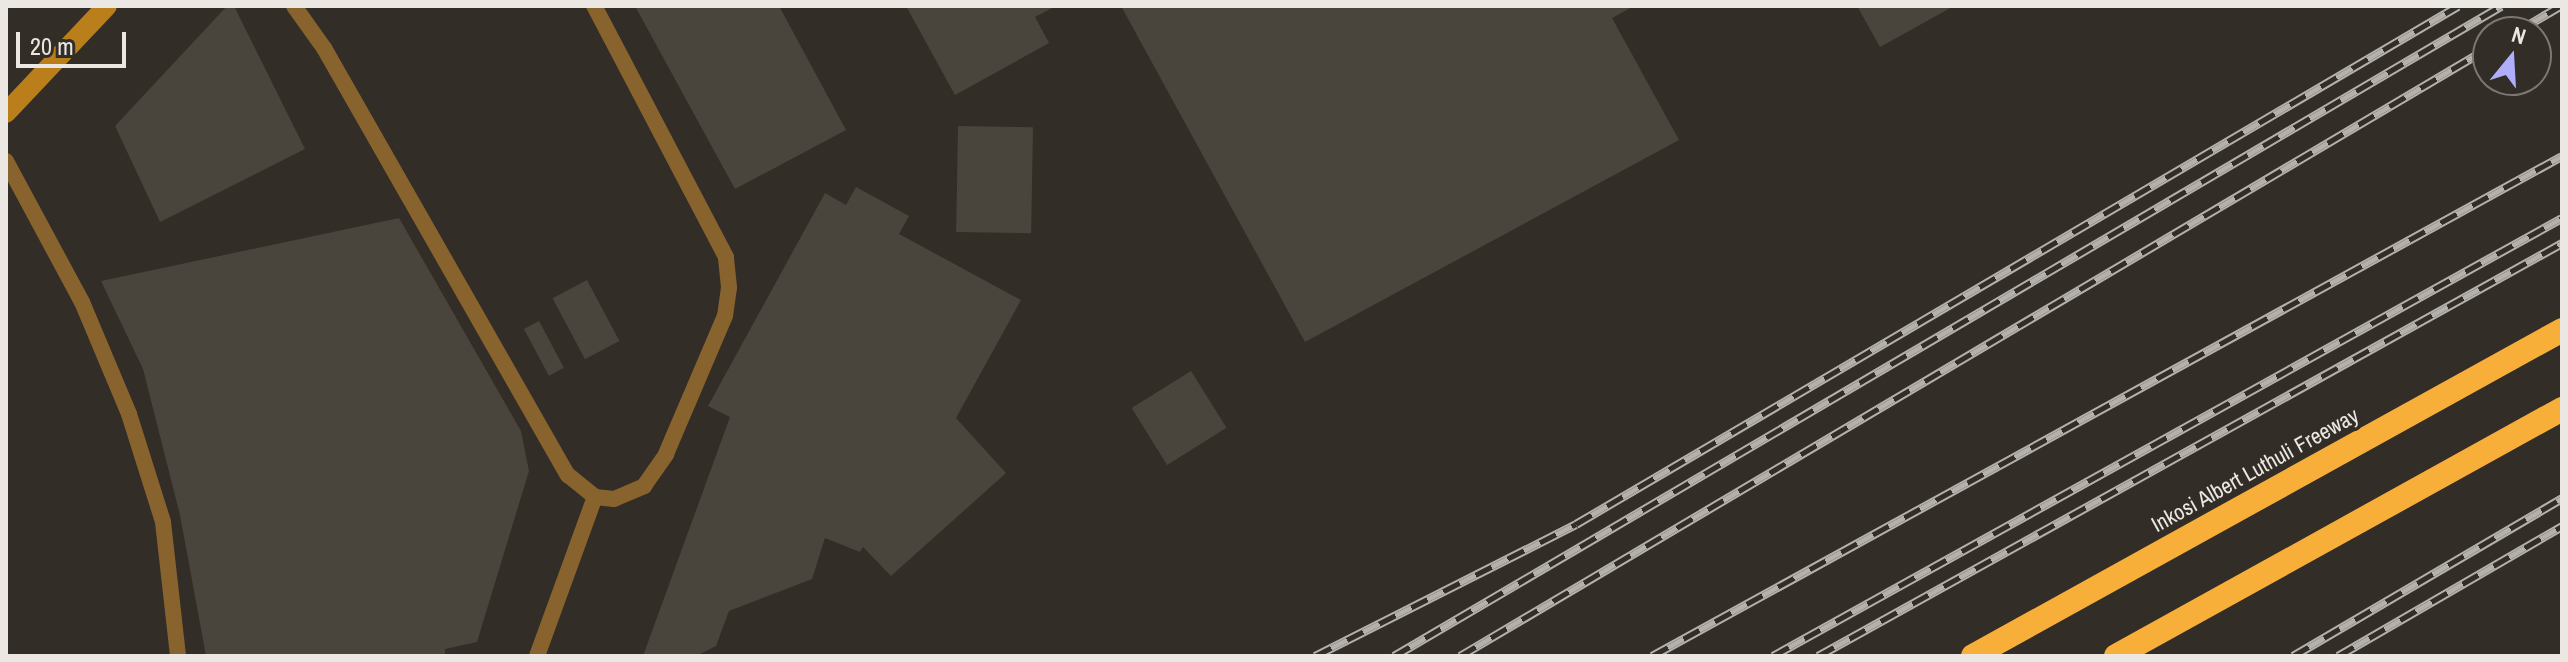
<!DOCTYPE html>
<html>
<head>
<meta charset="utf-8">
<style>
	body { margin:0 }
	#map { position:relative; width:2568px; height:662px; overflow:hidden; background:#322d26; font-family:"Archivo Narrow",sans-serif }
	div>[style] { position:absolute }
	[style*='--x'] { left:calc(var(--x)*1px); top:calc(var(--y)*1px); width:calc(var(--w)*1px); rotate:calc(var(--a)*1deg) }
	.building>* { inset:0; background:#49443c; transform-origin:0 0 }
	.service>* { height:16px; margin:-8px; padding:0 8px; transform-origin:8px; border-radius:8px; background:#88632d }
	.secondary>* { height:20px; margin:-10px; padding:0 10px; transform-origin:10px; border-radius:10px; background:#ba7f1a }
	.motorway>* { height:24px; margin:-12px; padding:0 12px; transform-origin:12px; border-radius:12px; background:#f8af3a }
	.rail>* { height:9px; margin-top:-4.5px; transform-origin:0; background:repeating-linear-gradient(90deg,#322d26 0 18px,#b4b0ab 0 36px); box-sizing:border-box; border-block:2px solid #b4b0ab }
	span { translate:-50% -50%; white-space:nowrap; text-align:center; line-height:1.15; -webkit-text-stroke:7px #322d26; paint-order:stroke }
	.street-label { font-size:22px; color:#ebe7e3 }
	.frame { position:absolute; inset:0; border:8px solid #ebe7e3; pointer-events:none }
	.north { position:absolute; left:2472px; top:16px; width:80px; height:80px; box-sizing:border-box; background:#322d26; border:2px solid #7c7772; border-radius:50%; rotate:18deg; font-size:22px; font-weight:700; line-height:32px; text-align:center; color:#ebe7e3 }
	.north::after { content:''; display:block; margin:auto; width:28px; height:36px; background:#afaefa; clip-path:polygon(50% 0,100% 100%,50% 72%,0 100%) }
	.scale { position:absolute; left:16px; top:32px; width:110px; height:36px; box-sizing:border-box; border:4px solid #ebe7e3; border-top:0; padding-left:10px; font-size:24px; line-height:28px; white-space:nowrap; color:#ebe7e3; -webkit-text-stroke:6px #322d26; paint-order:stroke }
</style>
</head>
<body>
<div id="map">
	<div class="building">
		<div style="clip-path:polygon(227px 6px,234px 6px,305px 149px,160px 222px,115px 126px)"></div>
		<div style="clip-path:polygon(635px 6px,779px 6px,846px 130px,735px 189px)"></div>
		<div style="clip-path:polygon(906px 6px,1056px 6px,1035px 17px,1049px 43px,955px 95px)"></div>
		<div style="clip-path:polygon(1121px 6px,1634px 6px,1612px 18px,1679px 140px,1305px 342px)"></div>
		<div style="clip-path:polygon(1857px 6px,1954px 6px,1880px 47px)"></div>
		<div style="left:958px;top:126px;width:75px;height:106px;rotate:1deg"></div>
		<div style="clip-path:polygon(856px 187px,909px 216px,899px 234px,1021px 300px,956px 418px,1006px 473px,891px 576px,863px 547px,860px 552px,825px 538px,812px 579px,729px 611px,716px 646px,696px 656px,643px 656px,730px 417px,708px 406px,825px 193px,846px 205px)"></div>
		<div style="clip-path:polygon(399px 218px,521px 431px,529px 471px,477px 642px,445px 649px,445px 656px,206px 656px,180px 515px,143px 369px,101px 281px)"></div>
		<div style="left:587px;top:280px;width:69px;height:39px;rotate:62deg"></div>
		<div style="left:539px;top:321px;width:53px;height:17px;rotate:62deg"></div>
		<div style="left:1191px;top:371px;width:67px;height:70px;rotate:58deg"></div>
	</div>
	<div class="service">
		<div style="--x:294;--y:6;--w:52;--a:54.5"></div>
		<div style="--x:324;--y:48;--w:492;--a:60.3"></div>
		<div style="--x:568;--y:475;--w:35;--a:39"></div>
		<div style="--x:595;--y:497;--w:19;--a:6"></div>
		<div style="--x:614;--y:499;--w:33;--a:-23"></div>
		<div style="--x:644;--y:486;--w:39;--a:-55"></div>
		<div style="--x:666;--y:454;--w:150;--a:-66.9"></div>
		<div style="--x:725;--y:316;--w:29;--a:-82"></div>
		<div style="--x:729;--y:287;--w:30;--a:-96"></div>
		<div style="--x:726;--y:257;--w:284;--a:-117.7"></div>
		<div style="--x:6;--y:161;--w:160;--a:61.7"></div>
		<div style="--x:82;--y:302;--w:121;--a:67.2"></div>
		<div style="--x:129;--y:414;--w:113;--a:72.5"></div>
		<div style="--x:163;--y:522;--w:135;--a:83.6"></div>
		<div style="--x:537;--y:656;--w:169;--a:-70"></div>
	</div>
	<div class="secondary">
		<div style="--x:6;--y:113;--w:147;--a:-46.7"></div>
	</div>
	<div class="motorway">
		<div style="--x:1973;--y:656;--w:673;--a:-28.96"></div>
		<div style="--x:2116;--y:656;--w:510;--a:-28.98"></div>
	</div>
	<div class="rail">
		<div style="--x:2516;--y:32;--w:51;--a:-30.6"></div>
		<div style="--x:1315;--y:656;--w:292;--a:-26.8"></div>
		<div style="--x:1576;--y:524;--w:1023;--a:-30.43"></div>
		<div style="--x:1394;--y:656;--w:1284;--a:-30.42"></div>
		<div style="--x:1460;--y:656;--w:1194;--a:-30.6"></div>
		<div style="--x:1652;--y:656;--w:1038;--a:-28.79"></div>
		<div style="--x:1773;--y:656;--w:902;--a:-29.04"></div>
		<div style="--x:1818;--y:656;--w:851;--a:-29.03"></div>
		<div style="--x:2293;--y:656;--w:312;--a:-30.4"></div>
		<div style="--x:2338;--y:656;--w:259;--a:-30.1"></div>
	</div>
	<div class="street-label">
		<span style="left:2255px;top:470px;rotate:-29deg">Inkosi Albert Luthuli Freeway</span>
	</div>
	<div class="frame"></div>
	<div class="north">N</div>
	<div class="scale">20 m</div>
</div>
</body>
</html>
